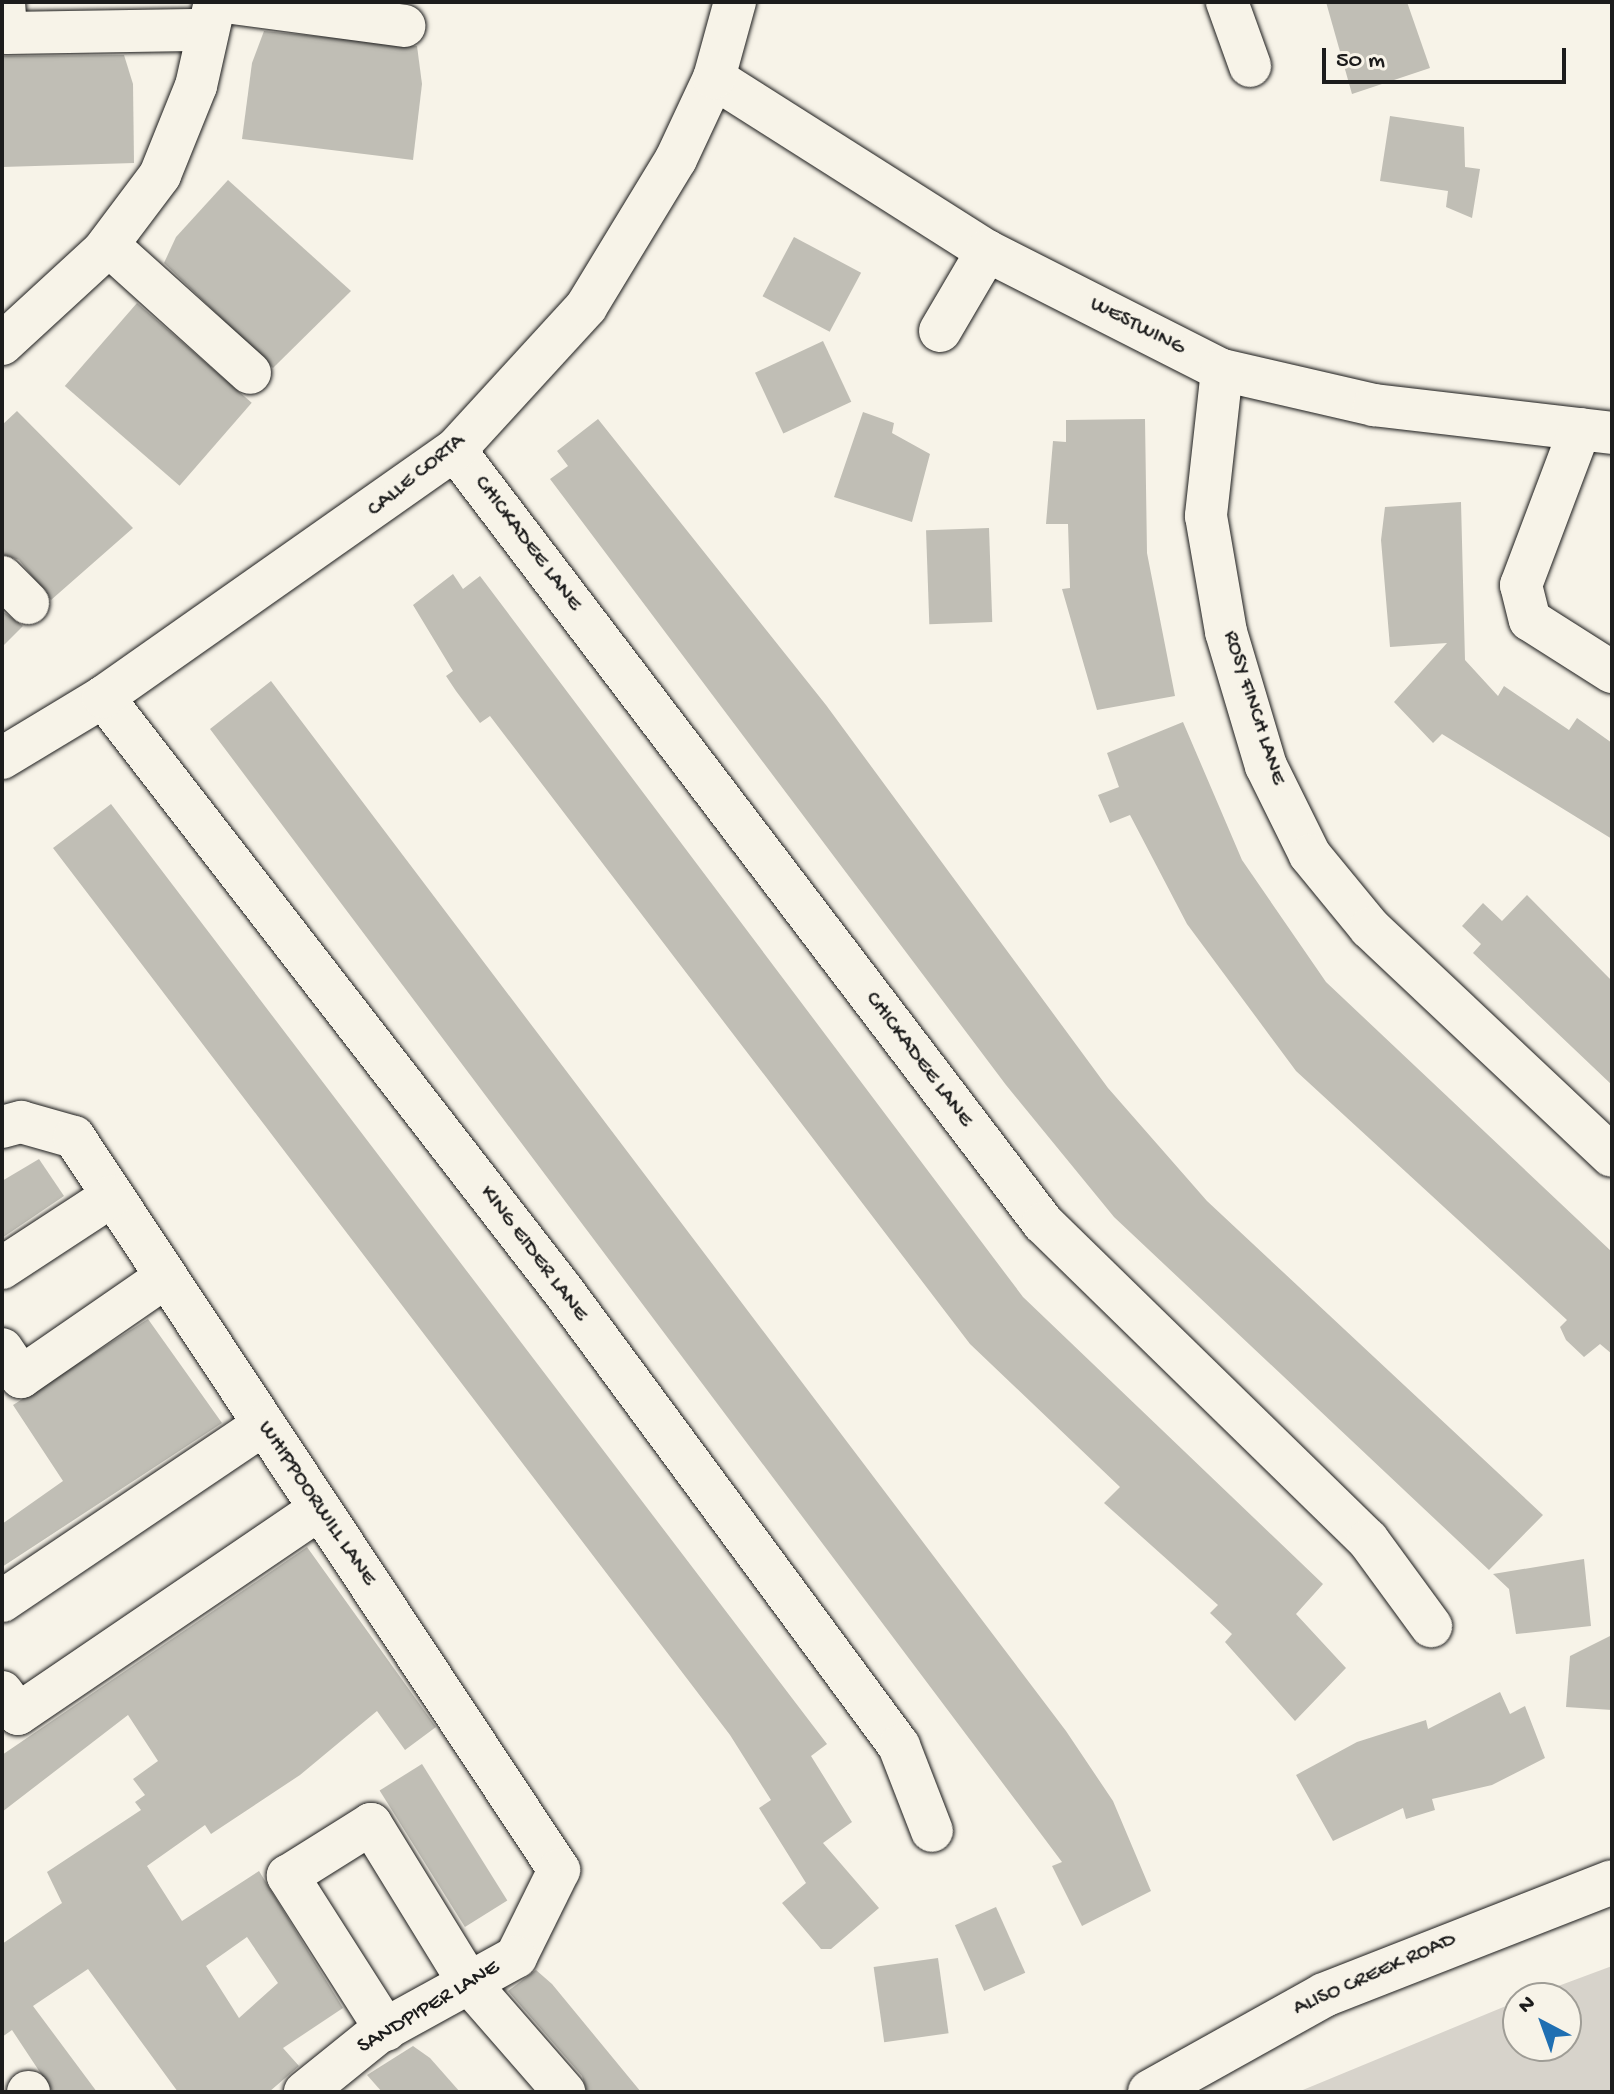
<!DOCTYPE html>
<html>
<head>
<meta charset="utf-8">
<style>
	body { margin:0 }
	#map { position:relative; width:1614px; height:2094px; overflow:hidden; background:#f7f3e8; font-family:"Gochi Hand",sans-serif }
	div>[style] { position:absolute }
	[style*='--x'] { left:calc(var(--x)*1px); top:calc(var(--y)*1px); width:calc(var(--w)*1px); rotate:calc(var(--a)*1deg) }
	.green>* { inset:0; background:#d7d3cb }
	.building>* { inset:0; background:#c0beb5; transform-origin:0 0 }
	.roads { filter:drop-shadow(0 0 2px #1c1c1c) drop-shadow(0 0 2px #1c1c1c) }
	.minor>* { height:42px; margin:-21px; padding:0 21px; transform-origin:21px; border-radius:21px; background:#f7f3e8 }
	.major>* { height:44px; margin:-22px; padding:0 22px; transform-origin:22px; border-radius:22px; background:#f7f3e8 }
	span { translate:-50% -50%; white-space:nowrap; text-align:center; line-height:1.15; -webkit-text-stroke:7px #f7f3e8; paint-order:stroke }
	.street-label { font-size:22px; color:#1c1c1c }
	.frame { position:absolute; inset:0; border:4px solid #1c1c1c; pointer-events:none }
	.north { position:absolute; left:1502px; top:1982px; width:80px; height:80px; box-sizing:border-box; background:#f7f3e8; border:2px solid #9f9d96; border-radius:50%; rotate:319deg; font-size:22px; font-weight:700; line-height:32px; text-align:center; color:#1c1c1c }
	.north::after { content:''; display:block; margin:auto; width:28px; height:36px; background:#1f6fb2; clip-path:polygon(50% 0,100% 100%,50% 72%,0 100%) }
	.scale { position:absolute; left:1322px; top:48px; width:244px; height:36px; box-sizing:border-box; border:4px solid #1c1c1c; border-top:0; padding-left:10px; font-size:24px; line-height:28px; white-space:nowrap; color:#1c1c1c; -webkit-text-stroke:6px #f7f3e8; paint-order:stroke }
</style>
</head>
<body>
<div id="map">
	<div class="green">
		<div style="clip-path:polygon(1612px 1966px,1612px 2092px,1298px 2092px,1518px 2001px,1518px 2046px,1566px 2046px,1566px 1998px,1526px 1998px)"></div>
	</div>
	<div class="building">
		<div style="clip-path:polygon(1326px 2px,1407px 2px,1430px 68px,1352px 94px)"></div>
		<div style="clip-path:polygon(264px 31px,417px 46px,422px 84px,413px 160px,242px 139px,252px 63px)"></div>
		<div style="clip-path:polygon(124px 55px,133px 84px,134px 163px,2px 167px,2px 56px)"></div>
		<div style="clip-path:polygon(1390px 116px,1464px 127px,1465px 167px,1480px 169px,1472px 218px,1446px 207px,1448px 191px,1380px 181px)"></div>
		<div style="clip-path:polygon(228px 180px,351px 291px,273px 368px,164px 263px,176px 237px)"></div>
		<div style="left:794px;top:237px;width:76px;height:67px;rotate:28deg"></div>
		<div style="left:137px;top:303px;width:152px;height:110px;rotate:41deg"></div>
		<div style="left:823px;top:341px;width:67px;height:75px;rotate:65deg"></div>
		<div style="clip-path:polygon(17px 411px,133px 528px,51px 600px,19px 560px,2px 554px,2px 425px)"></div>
		<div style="clip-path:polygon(863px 412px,894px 423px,892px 433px,930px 454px,912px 522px,834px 497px)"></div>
		<div style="clip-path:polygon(598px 419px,826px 705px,1108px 1088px,1207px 1201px,1543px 1515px,1489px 1570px,1114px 1217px,1006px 1085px,550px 479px,568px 466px,557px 451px)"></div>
		<div style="clip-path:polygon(1145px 419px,1147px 553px,1175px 696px,1097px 710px,1062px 589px,1070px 588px,1068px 524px,1046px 524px,1053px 441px,1066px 442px,1066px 420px)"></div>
		<div style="clip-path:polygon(1461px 502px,1465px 660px,1498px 696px,1504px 686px,1569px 730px,1577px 718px,1612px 743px,1612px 839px,1442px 734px,1433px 743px,1394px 702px,1447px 643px,1390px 647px,1381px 540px,1385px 507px)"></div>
		<div style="left:989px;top:528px;width:94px;height:63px;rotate:88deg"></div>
		<div style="clip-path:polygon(453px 574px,463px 589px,480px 576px,1023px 1297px,1323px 1584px,1296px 1614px,1346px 1668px,1295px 1721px,1225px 1642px,1232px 1634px,1210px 1613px,1218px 1605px,1104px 1503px,1120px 1487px,970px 1344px,490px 716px,480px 723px,456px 691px,446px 676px,453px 671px,413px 605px)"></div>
		<div style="clip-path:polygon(2px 611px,23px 626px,2px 647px)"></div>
		<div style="clip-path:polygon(271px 681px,1066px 1731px,1113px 1801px,1151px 1891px,1082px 1926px,1052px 1866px,1062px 1862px,210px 729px)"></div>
		<div style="clip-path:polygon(1183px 722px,1242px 860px,1326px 982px,1612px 1252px,1612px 1354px,1600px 1344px,1584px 1357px,1566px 1340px,1560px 1327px,1567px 1320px,1296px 1071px,1187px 924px,1130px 815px,1110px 823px,1098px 795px,1119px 787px,1107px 753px)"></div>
		<div style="clip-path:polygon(111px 804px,827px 1744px,811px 1756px,852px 1822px,823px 1843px,879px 1908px,831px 1949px,821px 1949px,782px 1903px,806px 1883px,759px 1808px,771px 1800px,730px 1735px,53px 848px)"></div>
		<div style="clip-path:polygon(1527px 895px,1612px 981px,1612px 1085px,1473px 953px,1481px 944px,1462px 926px,1483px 903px,1502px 921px)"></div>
		<div style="clip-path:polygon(39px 1159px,64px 1196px,2px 1238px,2px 1181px)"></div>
		<div style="clip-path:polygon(148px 1319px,222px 1423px,2px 1567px,2px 1524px,63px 1481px,13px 1405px)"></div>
		<div style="clip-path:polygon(evenodd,307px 1547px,436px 1727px,405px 1750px,377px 1711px,300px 1775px,211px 1834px,205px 1825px,147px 1866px,182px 1921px,259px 1871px,343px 2008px,283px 2048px,299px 2066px,269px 2092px,178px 2092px,88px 1969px,33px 2006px,97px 2092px,53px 2092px,12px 2030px,2px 2037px,2px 1944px,62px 1903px,47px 1872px,141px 1810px,135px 1802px,145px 1795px,133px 1779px,158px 1761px,128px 1715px,2px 1812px,2px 1755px,307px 1547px,247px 1937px,278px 1983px,239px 2018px,206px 1966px,247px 1937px)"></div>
		<div style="clip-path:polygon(1584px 1559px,1591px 1626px,1516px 1634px,1509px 1589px,1493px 1574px)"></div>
		<div style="clip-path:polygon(1612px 1635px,1612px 1710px,1566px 1707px,1570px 1656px)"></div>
		<div style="clip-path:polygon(1500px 1692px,1510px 1714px,1525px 1706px,1545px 1758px,1492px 1785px,1432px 1799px,1435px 1810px,1406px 1819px,1403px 1808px,1333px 1841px,1296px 1775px,1357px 1742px,1426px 1720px,1428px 1729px)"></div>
		<div style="left:422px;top:1764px;width:161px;height:50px;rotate:58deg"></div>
		<div style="left:996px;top:1907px;width:72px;height:45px;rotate:66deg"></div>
		<div style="left:938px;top:1958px;width:76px;height:65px;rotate:82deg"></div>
		<div style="clip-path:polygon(536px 1970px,552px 1984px,641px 2092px,587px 2092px,582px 2076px,508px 1991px)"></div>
		<div style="clip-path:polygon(413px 2046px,430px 2058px,460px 2092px,382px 2092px,367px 2075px)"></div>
	</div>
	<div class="roads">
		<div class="minor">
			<div style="--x:4;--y:2;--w:31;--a:86"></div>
			<div style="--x:6;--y:33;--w:202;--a:-0.9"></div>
			<div style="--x:225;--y:2;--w:181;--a:7.6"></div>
			<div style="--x:1227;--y:2;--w:68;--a:70.2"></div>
			<div style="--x:714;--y:78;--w:323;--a:32.4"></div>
			<div style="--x:987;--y:251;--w:263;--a:26.9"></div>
			<div style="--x:1222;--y:370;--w:156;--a:13"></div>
			<div style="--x:1374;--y:405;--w:240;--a:6.7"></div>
			<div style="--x:108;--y:245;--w:191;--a:42"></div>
			<div style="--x:940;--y:331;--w:93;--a:-59.6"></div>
			<div style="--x:2;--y:344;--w:137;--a:-42.6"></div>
			<div style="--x:103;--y:251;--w:95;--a:-53.1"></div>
			<div style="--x:160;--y:175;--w:96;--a:-68"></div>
			<div style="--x:196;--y:86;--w:86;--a:-77.3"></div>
			<div style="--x:1222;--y:370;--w:147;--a:96.3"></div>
			<div style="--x:1206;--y:516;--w:118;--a:80.2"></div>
			<div style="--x:1226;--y:632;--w:140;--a:73.4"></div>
			<div style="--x:1266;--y:766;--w:99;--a:63.7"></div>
			<div style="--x:1310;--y:855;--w:94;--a:50.6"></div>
			<div style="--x:1370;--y:928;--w:332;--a:43.3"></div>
			<div style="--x:1580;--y:429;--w:167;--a:110.7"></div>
			<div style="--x:1521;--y:585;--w:36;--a:76"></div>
			<div style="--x:1530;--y:620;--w:97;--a:32.4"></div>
			<div style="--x:455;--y:450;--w:971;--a:52.74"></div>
			<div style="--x:1043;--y:1223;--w:454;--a:44.3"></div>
			<div style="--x:1368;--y:1540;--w:107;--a:53.8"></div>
			<div style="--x:2;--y:577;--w:37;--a:45"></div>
			<div style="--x:103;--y:697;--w:748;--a:52.23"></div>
			<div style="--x:561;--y:1288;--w:569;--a:53.57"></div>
			<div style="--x:899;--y:1746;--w:91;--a:68.8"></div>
			<div style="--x:2;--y:758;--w:118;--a:-31.1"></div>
			<div style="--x:103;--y:697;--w:430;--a:-35.1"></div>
			<div style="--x:455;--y:450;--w:194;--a:-47.5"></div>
			<div style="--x:586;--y:307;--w:173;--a:-58.7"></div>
			<div style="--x:676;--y:159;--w:89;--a:-64.9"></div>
			<div style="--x:714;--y:78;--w:79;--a:-74.6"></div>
			<div style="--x:2;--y:1127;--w:20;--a:-15"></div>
			<div style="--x:21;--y:1122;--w:55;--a:15.8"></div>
			<div style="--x:74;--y:1137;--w:879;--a:56.51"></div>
			<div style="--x:559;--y:1870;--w:97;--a:116.3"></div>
			<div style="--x:516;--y:1957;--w:158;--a:151.2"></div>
			<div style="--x:378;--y:2033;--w:94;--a:141.1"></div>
			<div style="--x:2;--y:1268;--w:131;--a:-33.2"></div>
			<div style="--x:2;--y:1349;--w:34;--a:56"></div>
			<div style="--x:21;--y:1377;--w:176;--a:-34.6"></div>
			<div style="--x:2;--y:1601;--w:316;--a:-34"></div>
			<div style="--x:2;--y:1692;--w:27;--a:54"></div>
			<div style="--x:18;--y:1714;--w:365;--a:-34.2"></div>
			<div style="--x:386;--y:2030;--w:183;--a:-122.5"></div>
			<div style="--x:288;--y:1876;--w:98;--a:-32.1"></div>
			<div style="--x:371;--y:1824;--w:187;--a:58.4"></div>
			<div style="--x:469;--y:1983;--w:145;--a:48.9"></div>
			<div style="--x:28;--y:2092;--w:1;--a:0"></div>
		</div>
		<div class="major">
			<div style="--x:1150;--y:2092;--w:199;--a:-29.1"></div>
			<div style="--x:1324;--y:1995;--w:309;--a:-21.4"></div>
		</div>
	</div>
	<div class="street-label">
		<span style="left:1137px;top:327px;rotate:27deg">WESTWING</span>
		<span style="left:417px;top:476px;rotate:-39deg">CALLE CORTA</span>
		<span style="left:527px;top:544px;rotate:53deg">CHICKADEE LANE</span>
		<span style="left:1253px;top:708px;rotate:72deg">ROSY FINCH LANE</span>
		<span style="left:918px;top:1060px;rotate:53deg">CHICKADEE LANE</span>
		<span style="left:533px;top:1254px;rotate:53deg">KING EIDER LANE</span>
		<span style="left:316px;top:1504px;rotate:56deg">WHIPPOORWILL LANE</span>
		<span style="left:1375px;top:1975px;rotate:-24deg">ALISO CREEK ROAD</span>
		<span style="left:429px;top:2008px;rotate:-31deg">SANDPIPER LANE</span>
	</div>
	<div class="frame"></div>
	<div class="north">N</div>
	<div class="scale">50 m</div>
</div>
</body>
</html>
